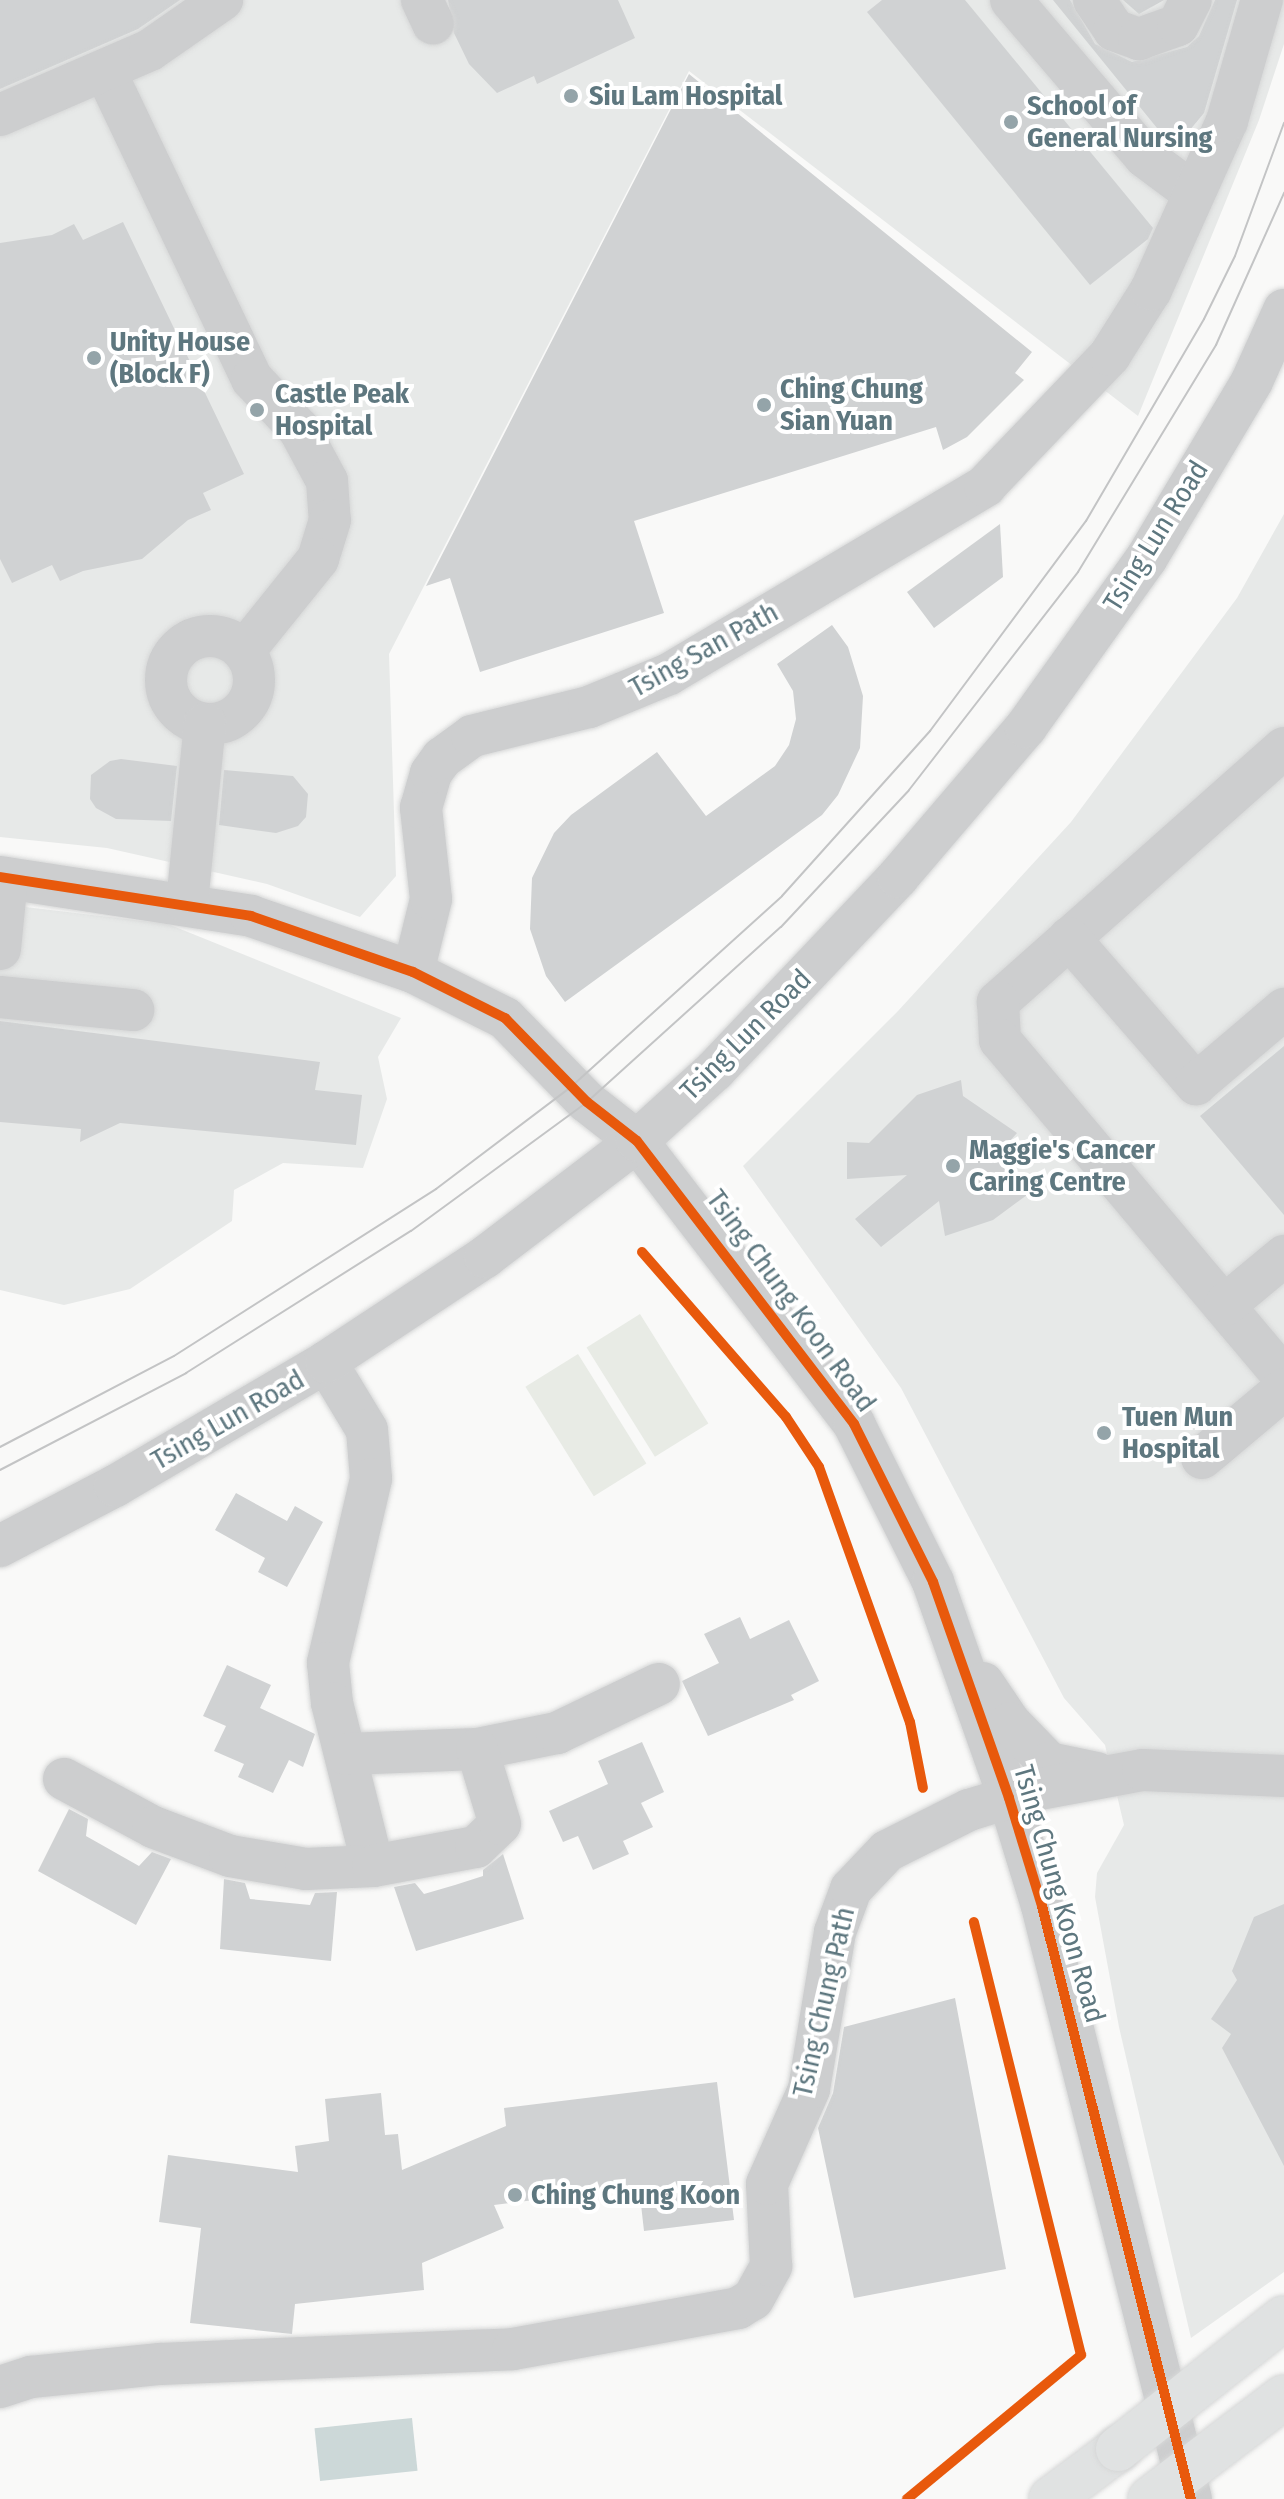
<!DOCTYPE html>
<html>
<head>
<meta charset="utf-8">
<style>
	body { margin:0 }
	#map { position:relative; width:1284px; height:2499px; overflow:hidden; background:#f9f9f8; font-family:"Fira Sans Condensed",sans-serif }
	div>[style] { position:absolute }
	[style*='--x'] { left:calc(var(--x)*1px); top:calc(var(--y)*1px); width:calc(var(--w)*1px); rotate:calc(var(--a)*1deg) }
	.built>* { inset:0; background:#e7e9e8 }
	.green>* { inset:0; background:#e8ebe5; transform-origin:0 0 }
	.water>* { inset:0; background:#ccd8d8; transform-origin:0 0 }
	.building>* { inset:0; background:#d0d2d3 }
	.roads { filter:drop-shadow(0 0 2px #d6d7d7) drop-shadow(0 0 2px #d6d7d7) }
	.minor>* { height:42px; margin:-21px; padding:0 21px; transform-origin:21px; border-radius:21px; background:#cdcecf }
	.minor>.ring { margin:-21px; padding:0; box-sizing:content-box; background:none; border:42px solid #cdcecf; border-radius:50% }
	.major>* { height:44px; margin:-22px; padding:0 22px; transform-origin:22px; border-radius:22px; background:#e0e2e2 }
	.tram>* { height:2px; margin:-1px; padding:0 1px; transform-origin:1px; border-radius:1px; background:#c3c4c5 }
	.bridges { filter:drop-shadow(0 0 2px #d6d7d7) drop-shadow(0 0 2px #d6d7d7) }
	.major-bridge>* { height:44px; margin:-22px; padding:0 22px; transform-origin:22px; border-radius:22px; background:#e0e2e2 }
	.cycleway>* { height:10px; margin:-5px; padding:0 5px; transform-origin:5px; border-radius:5px; background:#e8590c }
	.dots>* { width:22px; height:22px; translate:-50% -50%; box-sizing:border-box; border:4px solid #fff; border-radius:50% }
	span { translate:-50% -50%; white-space:nowrap; text-align:center; line-height:1.15; -webkit-text-stroke:8px #fff; paint-order:stroke }
	.poi-label { font-size:28px; color:#5e777f; font-weight:700 }
	.left { translate:0 -50%; text-align:left }
	.street-label { font-size:28px; color:#5e777f }
</style>
</head>
<body>
<div id="map">
	<div class="built">
		<div style="clip-path:polygon(0 0,1284px 0,1284px 44px,1259px 120px,1138px 416px,689px 71px,389px 654px,396px 876px,360px 917px,267px 884px,107px 848px,0 837px)"></div>
		<div style="clip-path:polygon(1284px 514px,1284px 2272px,1191px 2338px,1119px 2027px,1095px 1897px,1097px 1873px,1124px 1825px,1105px 1745px,1064px 1698px,901px 1388px,743px 1166px,898px 1011px,1071px 822px,1237px 598px)"></div>
		<div style="clip-path:polygon(0 904px,168px 924px,401px 1018px,378px 1057px,387px 1099px,363px 1168px,283px 1163px,234px 1190px,232px 1221px,130px 1289px,64px 1305px,0 1290px)"></div>
	</div>
	<div class="green">
		<div style="left:640px;top:1314px;width:129px;height:63px;rotate:58deg"></div>
		<div style="left:578px;top:1354px;width:129px;height:62px;rotate:58deg"></div>
	</div>
	<div class="water">
		<div style="left:412px;top:2418px;width:53px;height:98px;rotate:84deg"></div>
	</div>
	<div class="building">
		<div style="clip-path:polygon(0 0,180px 0,138px 29px,0 89px)"></div>
		<div style="clip-path:polygon(448px 0,618px 0,635px 38px,537px 84px,534px 76px,497px 93px,469px 64px,454px 33px)"></div>
		<div style="clip-path:polygon(882px 0,965px 0,1153px 228px,1148px 239px,1090px 285px,867px 12px)"></div>
		<div style="clip-path:polygon(1053px 0,1070px 0,1095px 44px,1132px 62px,1187px 47px,1199px 36px,1215px 0,1237px 0,1204px 113px,1174px 149px)"></div>
		<div style="clip-path:polygon(1123px 0,1164px 0,1139px 14px)"></div>
		<div style="clip-path:polygon(689px 74px,1032px 352px,1015px 373px,1024px 380px,967px 437px,943px 450px,936px 427px,634px 521px,664px 613px,480px 672px,450px 578px,426px 586px)"></div>
		<div style="clip-path:polygon(123px 222px,244px 474px,203px 493px,211px 510px,188px 520px,142px 559px,83px 571px,60px 581px,52px 565px,12px 583px,0 559px,0 243px,52px 235px,74px 224px,83px 240px)"></div>
		<div style="clip-path:polygon(1000px 524px,1003px 577px,934px 628px,907px 592px)"></div>
		<div style="clip-path:polygon(832px 625px,848px 647px,863px 696px,860px 748px,838px 795px,822px 815px,565px 1002px,546px 976px,530px 929px,532px 878px,554px 833px,571px 815px,657px 752px,706px 816px,775px 766px,789px 745px,796px 719px,793px 691px,777px 664px)"></div>
		<div style="clip-path:polygon(121px 759px,177px 766px,171px 821px,116px 819px,96px 808px,90px 799px,91px 775px,110px 761px)"></div>
		<div style="clip-path:polygon(224px 770px,293px 776px,308px 794px,306px 817px,298px 826px,276px 833px,219px 825px)"></div>
		<div style="clip-path:polygon(0 1021px,320px 1062px,315px 1090px,362px 1095px,356px 1145px,120px 1123px,80px 1142px,81px 1129px,0 1122px)"></div>
		<div style="clip-path:polygon(1284px 1046px,1284px 1215px,1200px 1116px)"></div>
		<div style="clip-path:polygon(961px 1080px,963px 1096px,1017px 1133px,995px 1158px,1027px 1195px,993px 1220px,945px 1236px,939px 1201px,881px 1247px,855px 1219px,907px 1175px,847px 1179px,847px 1142px,869px 1143px,917px 1095px)"></div>
		<div style="clip-path:polygon(236px 1493px,287px 1521px,295px 1506px,323px 1522px,287px 1587px,258px 1572px,265px 1558px,215px 1530px)"></div>
		<div style="clip-path:polygon(740px 1617px,750px 1639px,789px 1620px,819px 1681px,791px 1695px,794px 1700px,708px 1736px,682px 1681px,719px 1663px,704px 1634px)"></div>
		<div style="clip-path:polygon(227px 1665px,271px 1685px,260px 1708px,315px 1734px,303px 1767px,289px 1760px,273px 1793px,238px 1777px,244px 1764px,214px 1751px,226px 1726px,203px 1716px)"></div>
		<div style="clip-path:polygon(642px 1742px,664px 1792px,641px 1803px,653px 1827px,623px 1841px,629px 1854px,593px 1870px,578px 1836px,563px 1842px,549px 1811px,608px 1784px,598px 1761px)"></div>
		<div style="clip-path:polygon(69px 1809px,88px 1819px,86px 1836px,139px 1866px,152px 1852px,171px 1859px,136px 1925px,38px 1871px)"></div>
		<div style="clip-path:polygon(503px 1854px,524px 1919px,416px 1951px,394px 1887px,415px 1883px,424px 1894px,455px 1885px,483px 1876px,483px 1870px)"></div>
		<div style="clip-path:polygon(224px 1879px,245px 1883px,250px 1899px,310px 1905px,315px 1893px,337px 1892px,331px 1961px,220px 1949px)"></div>
		<div style="clip-path:polygon(1284px 1904px,1284px 2166px,1222px 2048px,1231px 2034px,1211px 2019px,1237px 1980px,1232px 1971px,1254px 1917px)"></div>
		<div style="clip-path:polygon(955px 1998px,1006px 2269px,854px 2298px,818px 2128px,833px 2093px,844px 2027px)"></div>
		<div style="clip-path:polygon(717px 2082px,734px 2220px,644px 2231px,639px 2187px,494px 2205px,504px 2228px,422px 2263px,424px 2290px,295px 2304px,292px 2334px,190px 2323px,201px 2228px,159px 2222px,168px 2155px,298px 2172px,295px 2146px,329px 2141px,325px 2099px,381px 2093px,385px 2135px,398px 2134px,402px 2170px,506px 2126px,504px 2108px)"></div>
	</div>
	<div class="roads">
		<div class="minor">
			<div style="--x:422;--y:0;--w:26;--a:65"></div>
			<div style="--x:1011;--y:0;--w:206;--a:49.5"></div>
			<div style="--x:1145;--y:157;--w:59;--a:36.7"></div>
			<div style="--x:1094;--y:0;--w:36;--a:56"></div>
			<div style="--x:1114;--y:30;--w:27;--a:20"></div>
			<div style="--x:1139;--y:39;--w:41;--a:-19.7"></div>
			<div style="--x:1178;--y:25;--w:28;--a:-63"></div>
			<div style="--x:106;--y:73;--w:339;--a:64.5"></div>
			<div style="--x:252;--y:379;--w:69;--a:46.8"></div>
			<div style="--x:299;--y:429;--w:59;--a:61.7"></div>
			<div style="--x:327;--y:481;--w:39;--a:86"></div>
			<div style="--x:330;--y:520;--w:41;--a:107.1"></div>
			<div style="--x:318;--y:559;--w:118;--a:128.8"></div>
			<div style="--x:0;--y:115;--w:163;--a:-23.4"></div>
			<div style="--x:150;--y:50;--w:88;--a:-34.8"></div>
			<div class="ring" style="left:166px;top:636px;width:46px;height:46px"></div>
			<div style="--x:1284;--y:748;--w:383;--a:138.4"></div>
			<div style="--x:998;--y:1002;--w:38;--a:87"></div>
			<div style="--x:1000;--y:1040;--w:441;--a:49.9"></div>
			<div style="--x:0;--y:877;--w:254;--a:8.8"></div>
			<div style="--x:251;--y:916;--w:171;--a:19.1"></div>
			<div style="--x:413;--y:972;--w:103;--a:26.6"></div>
			<div style="--x:505;--y:1018;--w:117;--a:45.7"></div>
			<div style="--x:587;--y:1102;--w:63;--a:38"></div>
			<div style="--x:637;--y:1141;--w:357;--a:52.5"></div>
			<div style="--x:854;--y:1424;--w:177;--a:63.4"></div>
			<div style="--x:933;--y:1582;--w:229;--a:70.6"></div>
			<div style="--x:1009;--y:1798;--w:113;--a:73"></div>
			<div style="--x:1042;--y:1906;--w:611;--a:75.9"></div>
			<div style="--x:187;--y:903;--w:180;--a:-84.3"></div>
			<div style="--x:1069;--y:938;--w:194;--a:49"></div>
			<div style="--x:1196;--y:1084;--w:116;--a:-40.4"></div>
			<div style="--x:0;--y:949;--w:71;--a:-84.4"></div>
			<div style="--x:413;--y:972;--w:75;--a:-76.1"></div>
			<div style="--x:431;--y:899;--w:92;--a:-96.3"></div>
			<div style="--x:421;--y:808;--w:36;--a:-74"></div>
			<div style="--x:431;--y:773;--w:19;--a:-54"></div>
			<div style="--x:442;--y:758;--w:37;--a:-36"></div>
			<div style="--x:472;--y:736;--w:121;--a:-13.9"></div>
			<div style="--x:589;--y:707;--w:87;--a:-22.4"></div>
			<div style="--x:669;--y:674;--w:368;--a:-30.7"></div>
			<div style="--x:985;--y:486;--w:181;--a:-46.3"></div>
			<div style="--x:1110;--y:355;--w:77;--a:-57.8"></div>
			<div style="--x:1151;--y:290;--w:185;--a:-65.8"></div>
			<div style="--x:1227;--y:121;--w:126;--a:-73.9"></div>
			<div style="--x:0;--y:997;--w:134;--a:5.6"></div>
			<div style="--x:1225;--y:1305;--w:77;--a:-39.7"></div>
			<div style="--x:326;--y:1362;--w:79;--a:58.9"></div>
			<div style="--x:367;--y:1430;--w:49;--a:85.3"></div>
			<div style="--x:371;--y:1479;--w:189;--a:103.2"></div>
			<div style="--x:328;--y:1663;--w:40;--a:84.3"></div>
			<div style="--x:332;--y:1703;--w:168;--a:75.9"></div>
			<div style="--x:1202;--y:1458;--w:107;--a:-40.1"></div>
			<div style="--x:0;--y:1546;--w:130;--a:-27.6"></div>
			<div style="--x:115;--y:1486;--w:245;--a:-30.4"></div>
			<div style="--x:326;--y:1362;--w:191;--a:-33.4"></div>
			<div style="--x:485;--y:1257;--w:191;--a:-37.3"></div>
			<div style="--x:637;--y:1141;--w:105;--a:-42.3"></div>
			<div style="--x:715;--y:1070;--w:266;--a:-46.5"></div>
			<div style="--x:898;--y:877;--w:197;--a:-49.5"></div>
			<div style="--x:1026;--y:727;--w:206;--a:-54.5"></div>
			<div style="--x:1146;--y:559;--w:207;--a:-59.2"></div>
			<div style="--x:1252;--y:381;--w:78;--a:-65.7"></div>
			<div style="--x:983;--y:1683;--w:48;--a:56"></div>
			<div style="--x:1010;--y:1723;--w:56;--a:45.7"></div>
			<div style="--x:1049;--y:1763;--w:49;--a:11.8"></div>
			<div style="--x:346;--y:1754;--w:131;--a:-2.2"></div>
			<div style="--x:477;--y:1749;--w:82;--a:-11.3"></div>
			<div style="--x:557;--y:1733;--w:113;--a:-25.7"></div>
			<div style="--x:64;--y:1779;--w:101;--a:28.3"></div>
			<div style="--x:153;--y:1827;--w:82;--a:20.6"></div>
			<div style="--x:230;--y:1856;--w:77;--a:9.7"></div>
			<div style="--x:306;--y:1869;--w:67;--a:-2.6"></div>
			<div style="--x:373;--y:1866;--w:105;--a:-10.5"></div>
			<div style="--x:476;--y:1847;--w:33;--a:-44"></div>
			<div style="--x:500;--y:1824;--w:78;--a:-107"></div>
			<div style="--x:0;--y:2387;--w:33;--a:-18"></div>
			<div style="--x:31;--y:2377;--w:130;--a:-5.8"></div>
			<div style="--x:160;--y:2364;--w:353;--a:-2.4"></div>
			<div style="--x:513;--y:2349;--w:229;--a:-10.3"></div>
			<div style="--x:738;--y:2308;--w:17;--a:-31"></div>
			<div style="--x:753;--y:2299;--w:38;--a:-61"></div>
			<div style="--x:771;--y:2266;--w:82;--a:-92.8"></div>
			<div style="--x:767;--y:2184;--w:104;--a:-66.1"></div>
			<div style="--x:809;--y:2089;--w:159;--a:-80.6"></div>
			<div style="--x:835;--y:1932;--w:46;--a:-69.6"></div>
			<div style="--x:851;--y:1889;--w:52;--a:-46.5"></div>
			<div style="--x:887;--y:1851;--w:92;--a:-26.6"></div>
			<div style="--x:969;--y:1810;--w:68;--a:-17.1"></div>
			<div style="--x:1034;--y:1790;--w:111;--a:-10.4"></div>
			<div style="--x:1143;--y:1770;--w:141;--a:2.4"></div>
		</div>
		<div class="major">
			<div style="--x:1051;--y:2499;--w:84;--a:-36.7"></div>
		</div>
	</div>
	<div class="tram">
		<div style="--x:0;--y:1447;--w:196;--a:-27.6"></div>
		<div style="--x:174;--y:1356;--w:311;--a:-32.5"></div>
		<div style="--x:436;--y:1189;--w:171;--a:-37.1"></div>
		<div style="--x:572;--y:1086;--w:283;--a:-42.1"></div>
		<div style="--x:782;--y:896;--w:222;--a:-48.1"></div>
		<div style="--x:930;--y:731;--w:262;--a:-53.4"></div>
		<div style="--x:1086;--y:521;--w:234;--a:-59.7"></div>
		<div style="--x:1204;--y:319;--w:70;--a:-63.8"></div>
		<div style="--x:1235;--y:256;--w:142;--a:-69.8"></div>
		<div style="--x:0;--y:1470;--w:210;--a:-27.5"></div>
		<div style="--x:186;--y:1373;--w:266;--a:-32.3"></div>
		<div style="--x:411;--y:1231;--w:218;--a:-36.2"></div>
		<div style="--x:587;--y:1102;--w:261;--a:-42.1"></div>
		<div style="--x:781;--y:927;--w:187;--a:-46.9"></div>
		<div style="--x:909;--y:790;--w:276;--a:-52.2"></div>
		<div style="--x:1078;--y:572;--w:266;--a:-58.7"></div>
		<div style="--x:1216;--y:345;--w:167;--a:-65.9"></div>
	</div>
	<div class="bridges">
		<div class="major-bridge">
			<div style="--x:1118;--y:2449;--w:211;--a:-38.3"></div>
			<div style="--x:1150;--y:2499;--w:168;--a:-37.3"></div>
		</div>
	</div>
	<div class="cycleway">
		<div style="--x:0;--y:877;--w:254;--a:8.8"></div>
		<div style="--x:251;--y:916;--w:171;--a:19.1"></div>
		<div style="--x:413;--y:972;--w:103;--a:26.6"></div>
		<div style="--x:505;--y:1018;--w:117;--a:45.7"></div>
		<div style="--x:587;--y:1102;--w:63;--a:38"></div>
		<div style="--x:637;--y:1141;--w:357;--a:52.5"></div>
		<div style="--x:854;--y:1424;--w:177;--a:63.4"></div>
		<div style="--x:933;--y:1582;--w:229;--a:70.6"></div>
		<div style="--x:1009;--y:1798;--w:113;--a:73"></div>
		<div style="--x:1042;--y:1906;--w:611;--a:75.9"></div>
		<div style="--x:642;--y:1252;--w:219;--a:48.9"></div>
		<div style="--x:786;--y:1417;--w:60;--a:56.6"></div>
		<div style="--x:819;--y:1467;--w:271;--a:70.4"></div>
		<div style="--x:910;--y:1722;--w:67;--a:78.9"></div>
		<div style="--x:907;--y:2499;--w:226;--a:-39.6"></div>
		<div style="--x:1081;--y:2355;--w:446;--a:-103.9"></div>
	</div>
	<div class="dots">
		<div style="left:571px;top:96px;background:#94a4a9"></div>
		<div style="left:1011px;top:122px;background:#94a4a9"></div>
		<div style="left:94px;top:358px;background:#94a4a9"></div>
		<div style="left:764px;top:405px;background:#94a4a9"></div>
		<div style="left:257px;top:410px;background:#94a4a9"></div>
		<div style="left:953px;top:1166px;background:#94a4a9"></div>
		<div style="left:1104px;top:1433px;background:#94a4a9"></div>
		<div style="left:515px;top:2195px;background:#94a4a9"></div>
	</div>
	<div class="poi-label">
		<span class="left" style="left:589px;top:96px">Siu Lam Hospital</span>
		<span class="left" style="left:1027px;top:122px">School of<br>General Nursing</span>
		<span class="left" style="left:110px;top:358px">Unity House<br>(Block F)</span>
		<span class="left" style="left:780px;top:405px">Ching Chung<br>Sian Yuan</span>
		<span class="left" style="left:275px;top:410px">Castle Peak<br>Hospital</span>
		<span class="left" style="left:969px;top:1166px">Maggie's Cancer<br>Caring Centre</span>
		<span class="left" style="left:1122px;top:1433px">Tuen Mun<br>Hospital</span>
		<span class="left" style="left:531px;top:2195px">Ching Chung Koon</span>
	</div>
	<div class="street-label">
		<span style="left:1156px;top:536px;rotate:-58deg">Tsing Lun Road</span>
		<span style="left:704px;top:650px;rotate:-29deg">Tsing San Path</span>
		<span style="left:746px;top:1035px;rotate:-45deg">Tsing Lun Road</span>
		<span style="left:791px;top:1301px;rotate:54deg">Tsing Chung Koon Road</span>
		<span style="left:228px;top:1420px;rotate:-30deg">Tsing Lun Road</span>
		<span style="left:1059px;top:1894px;rotate:74deg">Tsing Chung Koon Road</span>
		<span style="left:824px;top:2002px;rotate:-77deg">Tsing Chung Path</span>
	</div>
</div>
</body>
</html>
